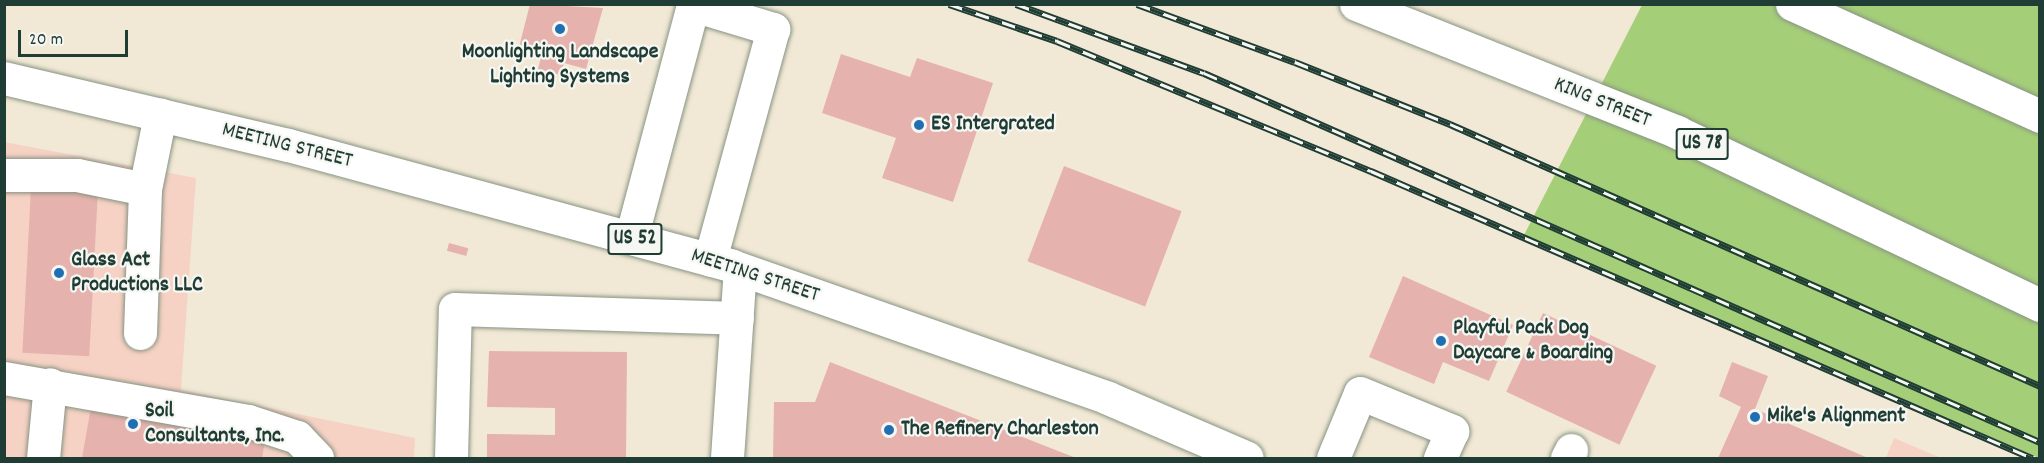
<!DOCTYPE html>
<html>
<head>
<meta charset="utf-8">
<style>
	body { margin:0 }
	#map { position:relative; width:2044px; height:463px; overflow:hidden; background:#f1e9d5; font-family:Dekko,sans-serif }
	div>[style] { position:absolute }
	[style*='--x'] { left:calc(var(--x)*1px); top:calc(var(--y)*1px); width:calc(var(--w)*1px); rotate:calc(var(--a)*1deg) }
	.built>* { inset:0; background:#f6d2c4 }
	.green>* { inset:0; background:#a5ce79 }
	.building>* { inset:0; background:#e6b2ad; transform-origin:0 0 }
	.roads { filter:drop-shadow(0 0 2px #889384) drop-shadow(0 0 2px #889384) }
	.minor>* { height:33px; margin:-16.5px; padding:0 16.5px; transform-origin:16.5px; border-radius:16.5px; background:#fff }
	.major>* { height:33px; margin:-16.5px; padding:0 16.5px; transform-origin:16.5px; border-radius:16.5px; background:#fff }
	.rail>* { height:7px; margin-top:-3.5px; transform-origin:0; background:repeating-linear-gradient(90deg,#f6f6f2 0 14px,#1f3d34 0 28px); box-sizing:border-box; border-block:2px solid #1f3d34 }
	.dots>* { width:16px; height:16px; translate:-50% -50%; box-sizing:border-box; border:3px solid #f6f6f2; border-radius:50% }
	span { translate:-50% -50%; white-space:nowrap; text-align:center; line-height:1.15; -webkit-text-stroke:4.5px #f6f6f2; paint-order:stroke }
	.shield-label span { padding:2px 4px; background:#f6f6f2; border:2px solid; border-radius:4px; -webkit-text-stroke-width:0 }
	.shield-label { font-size:21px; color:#1f3d34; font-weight:700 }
	.poi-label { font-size:22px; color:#1f3d34; font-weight:700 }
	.left { translate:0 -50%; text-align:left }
	.street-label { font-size:22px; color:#1f3d34 }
	.frame { position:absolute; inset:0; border:6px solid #1f3d34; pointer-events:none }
	.scale { position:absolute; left:18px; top:30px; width:110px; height:27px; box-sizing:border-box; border:3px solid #1f3d34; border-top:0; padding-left:8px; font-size:18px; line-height:21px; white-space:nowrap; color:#1f3d34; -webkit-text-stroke:4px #f6f6f2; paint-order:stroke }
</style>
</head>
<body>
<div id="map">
	<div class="built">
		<div style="clip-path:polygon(4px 142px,196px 178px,181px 390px,415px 438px,414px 458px,5px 458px)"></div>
		<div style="clip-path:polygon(1894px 438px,1941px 458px,1886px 458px)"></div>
	</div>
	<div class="green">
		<div style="clip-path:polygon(1642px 5px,2039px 5px,2039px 458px,1523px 237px)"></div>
	</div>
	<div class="building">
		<div style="clip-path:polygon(530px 4px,603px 8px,586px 69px,564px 63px,560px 75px,538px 69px,541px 57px,518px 51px)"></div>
		<div style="clip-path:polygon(841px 54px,910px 77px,917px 58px,993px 83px,953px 202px,882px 178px,896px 138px,822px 113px)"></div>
		<div style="left:1064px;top:166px;width:126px;height:102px;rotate:21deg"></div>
		<div style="left:31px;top:188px;width:67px;height:165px;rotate:3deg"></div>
		<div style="left:449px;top:243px;width:20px;height:8px;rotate:15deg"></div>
		<div style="clip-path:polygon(1403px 276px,1513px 325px,1489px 381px,1443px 362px,1434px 384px,1369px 357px)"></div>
		<div style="left:1543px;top:313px;width:125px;height:87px;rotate:25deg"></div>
		<div style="clip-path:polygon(489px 351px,627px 352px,626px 458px,487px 458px,487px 434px,555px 435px,555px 408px,487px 407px)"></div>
		<div style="clip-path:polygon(830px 362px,1076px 458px,773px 458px,774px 402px,815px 402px)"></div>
		<div style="clip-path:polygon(1732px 362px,1768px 376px,1755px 409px,1868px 458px,1718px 458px,1741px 407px,1719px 396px)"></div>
		<div style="clip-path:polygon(91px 407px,265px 441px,262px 458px,82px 458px)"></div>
	</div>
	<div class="roads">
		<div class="minor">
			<div style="--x:1792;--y:4;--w:272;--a:24.3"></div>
			<div style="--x:4;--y:175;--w:73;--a:0"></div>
			<div style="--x:77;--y:175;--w:69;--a:11.6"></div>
			<div style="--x:145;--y:189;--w:76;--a:-78.5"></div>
			<div style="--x:631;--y:238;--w:241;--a:-75.1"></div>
			<div style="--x:693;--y:5;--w:84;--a:16.7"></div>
			<div style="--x:773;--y:29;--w:239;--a:105.3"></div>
			<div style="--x:140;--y:333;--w:144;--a:-88"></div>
			<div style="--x:4;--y:378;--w:248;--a:10"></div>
			<div style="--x:248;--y:421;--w:52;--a:18.1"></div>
			<div style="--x:297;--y:437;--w:29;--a:46"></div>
			<div style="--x:43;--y:458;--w:74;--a:-84.6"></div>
			<div style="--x:451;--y:458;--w:149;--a:-88.5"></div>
			<div style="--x:455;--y:309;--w:282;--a:1.8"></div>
			<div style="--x:727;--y:458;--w:189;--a:-86.1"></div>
			<div style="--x:1333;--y:458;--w:70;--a:-67.4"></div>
			<div style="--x:1360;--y:393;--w:100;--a:22.4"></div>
			<div style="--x:1452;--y:431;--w:30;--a:114"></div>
			<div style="--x:1567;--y:458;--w:9;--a:-63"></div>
		</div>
		<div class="major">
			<div style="--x:1356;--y:4;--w:346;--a:21.7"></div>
			<div style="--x:1677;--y:132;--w:402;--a:25.5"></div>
			<div style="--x:4;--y:78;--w:292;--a:13.3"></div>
			<div style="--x:288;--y:145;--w:460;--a:15.2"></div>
			<div style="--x:732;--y:266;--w:398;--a:19.3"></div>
			<div style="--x:1108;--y:398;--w:151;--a:23.3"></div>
		</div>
	</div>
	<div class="rail">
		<div style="--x:949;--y:4;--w:114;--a:18.9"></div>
		<div style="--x:1057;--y:41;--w:340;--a:22.5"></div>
		<div style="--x:1371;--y:171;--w:721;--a:23.47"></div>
		<div style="--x:1016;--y:4;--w:200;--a:20.2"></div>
		<div style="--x:1204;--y:73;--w:914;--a:23.82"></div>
		<div style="--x:1137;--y:4;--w:168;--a:20.2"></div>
		<div style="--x:1295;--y:62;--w:167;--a:21.8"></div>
		<div style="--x:1450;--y:124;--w:646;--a:23.94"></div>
	</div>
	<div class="dots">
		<div style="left:560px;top:29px;background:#1f6fb2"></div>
		<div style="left:919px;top:125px;background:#1f6fb2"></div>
		<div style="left:59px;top:273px;background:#1f6fb2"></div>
		<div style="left:1441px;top:341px;background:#1f6fb2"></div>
		<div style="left:1755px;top:417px;background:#1f6fb2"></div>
		<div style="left:133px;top:424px;background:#1f6fb2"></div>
		<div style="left:889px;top:430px;background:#1f6fb2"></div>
	</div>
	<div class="shield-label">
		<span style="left:1702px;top:144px">US 78</span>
		<span style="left:635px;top:239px">US 52</span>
	</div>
	<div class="poi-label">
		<span style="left:560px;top:65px">Moonlighting Landscape<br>Lighting Systems</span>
		<span class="left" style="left:931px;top:125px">ES Intergrated</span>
		<span class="left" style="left:71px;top:273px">Glass Act<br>Productions LLC</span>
		<span class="left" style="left:1453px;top:341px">Playful Pack Dog<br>Daycare &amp; Boarding</span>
		<span class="left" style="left:145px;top:424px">Soil<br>Consultants, Inc.</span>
		<span class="left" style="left:1767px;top:417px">Mike's Alignment</span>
		<span class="left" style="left:901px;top:430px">The Refinery Charleston</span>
	</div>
	<div class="street-label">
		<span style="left:1602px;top:103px;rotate:22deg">KING STREET</span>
		<span style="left:287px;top:146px;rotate:14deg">MEETING STREET</span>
		<span style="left:755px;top:276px;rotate:18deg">MEETING STREET</span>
	</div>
	<div class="frame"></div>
	<div class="scale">20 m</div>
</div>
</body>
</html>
